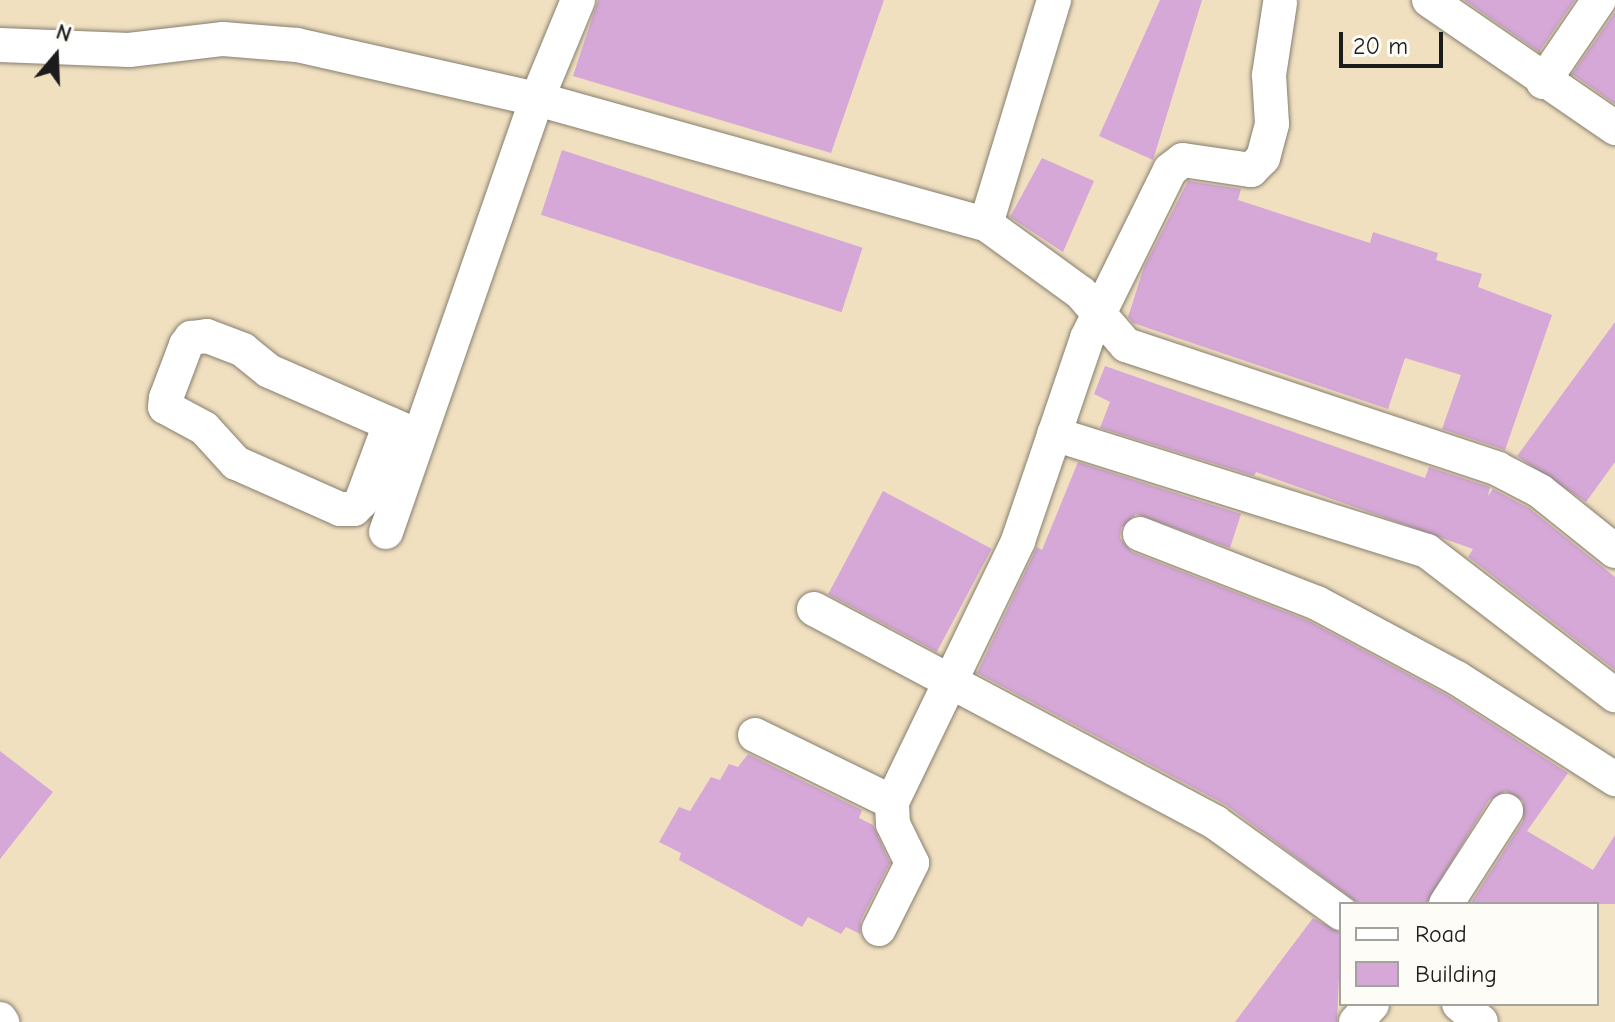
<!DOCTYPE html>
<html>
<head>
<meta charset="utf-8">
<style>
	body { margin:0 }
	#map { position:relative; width:1615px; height:1022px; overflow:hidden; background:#f0e0c0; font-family:"Comic Neue",sans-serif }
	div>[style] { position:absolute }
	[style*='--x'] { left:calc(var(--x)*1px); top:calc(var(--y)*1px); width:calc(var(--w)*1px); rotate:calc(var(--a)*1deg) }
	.building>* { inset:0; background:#d5a8d7; transform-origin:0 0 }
	.roads { filter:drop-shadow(0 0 2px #867e6e) drop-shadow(0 0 2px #867e6e) }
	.minor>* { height:34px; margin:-17px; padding:0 17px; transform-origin:17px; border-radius:17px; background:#fff }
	span { translate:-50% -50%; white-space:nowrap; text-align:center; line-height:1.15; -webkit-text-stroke:7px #fdfcf7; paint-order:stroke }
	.legend { position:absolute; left:1339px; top:902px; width:260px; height:104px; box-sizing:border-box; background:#fdfcf7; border:2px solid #a3a29f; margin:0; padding:10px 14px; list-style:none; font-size:24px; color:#1c1c1c }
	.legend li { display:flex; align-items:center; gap:16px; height:40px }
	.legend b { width:40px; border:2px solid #a3a29f }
	.north { position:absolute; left:16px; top:16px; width:80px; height:80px; -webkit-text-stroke:6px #fdfcf7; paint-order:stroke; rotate:19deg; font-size:22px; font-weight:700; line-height:32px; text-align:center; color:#1c1c1c }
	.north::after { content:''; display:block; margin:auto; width:28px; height:36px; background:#1c1c1c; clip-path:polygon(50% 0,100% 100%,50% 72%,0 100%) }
	.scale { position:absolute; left:1339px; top:32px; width:104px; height:36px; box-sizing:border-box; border:4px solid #1c1c1c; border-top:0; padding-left:10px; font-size:24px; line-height:28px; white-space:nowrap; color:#1c1c1c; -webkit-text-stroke:6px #fdfcf7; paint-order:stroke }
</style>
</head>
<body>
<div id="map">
	<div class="building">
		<div style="clip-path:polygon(598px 0,884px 0,831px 153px,573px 76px)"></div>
		<div style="clip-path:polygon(1160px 0,1202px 0,1153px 160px,1099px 136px)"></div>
		<div style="clip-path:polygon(1464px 0,1575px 0,1539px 52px)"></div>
		<div style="clip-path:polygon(1615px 12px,1615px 104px,1572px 74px)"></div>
		<div style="left:562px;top:150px;width:316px;height:68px;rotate:18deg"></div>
		<div style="clip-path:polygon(1042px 158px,1094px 181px,1063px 252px,1010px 217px)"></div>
		<div style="clip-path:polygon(1188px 181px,1241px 189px,1238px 200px,1370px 243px,1373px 232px,1438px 253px,1436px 260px,1482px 274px,1478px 287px,1552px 315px,1505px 450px,1442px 429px,1461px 375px,1405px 358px,1388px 409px,1133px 323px,1128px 317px,1144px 267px)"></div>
		<div style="clip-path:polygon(1615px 322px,1615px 462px,1586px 502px,1517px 456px)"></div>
		<div style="clip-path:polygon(1105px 366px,1425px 478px,1429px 467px,1490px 487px,1488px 496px,1493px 489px,1529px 508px,1615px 577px,1615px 670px,1468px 557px,1473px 549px,1256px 472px,1254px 476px,1100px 428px,1110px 402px,1094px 394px)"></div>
		<div style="clip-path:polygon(1078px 462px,1241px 514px,1230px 548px,1136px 514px,1121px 528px,1120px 538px,1132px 552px,1309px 621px,1447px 695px,1568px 773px,1527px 831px,1593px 870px,1615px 835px,1615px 904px,1470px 904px,1523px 821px,1523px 801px,1506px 791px,1489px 800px,1426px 904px,1359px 904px,1226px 805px,977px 673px,1037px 547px,1042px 550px)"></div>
		<div style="left:883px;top:491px;width:123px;height:117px;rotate:28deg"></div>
		<div style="clip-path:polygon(0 751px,53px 792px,0 859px)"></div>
		<div style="clip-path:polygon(748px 754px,862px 810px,859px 818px,873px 825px,890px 863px,861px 920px,860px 934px,846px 927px,841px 934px,808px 917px,802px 927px,679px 860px,681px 853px,659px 842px,679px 807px,690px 811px,711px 777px,720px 780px,729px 764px,738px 767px)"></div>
		<div style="clip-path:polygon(1313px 918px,1341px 933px,1337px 1022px,1235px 1022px)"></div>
	</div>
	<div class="roads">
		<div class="minor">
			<div style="--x:1429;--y:0;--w:226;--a:34.5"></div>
			<div style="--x:0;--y:45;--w:129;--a:2.2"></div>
			<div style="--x:129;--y:50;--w:95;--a:-6.7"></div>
			<div style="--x:223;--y:39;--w:74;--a:4.6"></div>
			<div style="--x:297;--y:45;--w:246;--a:12.7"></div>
			<div style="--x:537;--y:99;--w:466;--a:15.6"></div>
			<div style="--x:986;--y:224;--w:117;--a:36"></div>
			<div style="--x:1081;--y:293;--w:69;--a:49.1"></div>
			<div style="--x:1126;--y:345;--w:392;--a:18.4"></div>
			<div style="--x:1498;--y:469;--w:47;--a:27.6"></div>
			<div style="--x:1540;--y:491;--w:96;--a:38.7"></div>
			<div style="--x:1543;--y:82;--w:99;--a:-55.7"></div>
			<div style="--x:986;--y:224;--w:234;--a:-73.1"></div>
			<div style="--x:390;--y:424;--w:83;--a:110.4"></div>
			<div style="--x:361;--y:502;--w:10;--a:135"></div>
			<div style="--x:354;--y:509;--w:14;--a:180"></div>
			<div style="--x:340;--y:509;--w:114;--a:-156.1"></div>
			<div style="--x:236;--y:463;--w:47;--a:-132.4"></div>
			<div style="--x:204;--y:428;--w:44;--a:-151.7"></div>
			<div style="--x:165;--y:407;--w:9;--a:-84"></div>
			<div style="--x:166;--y:398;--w:57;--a:-69.3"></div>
			<div style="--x:186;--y:345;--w:9;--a:-54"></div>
			<div style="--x:191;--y:338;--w:16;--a:-7"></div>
			<div style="--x:207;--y:336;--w:39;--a:21"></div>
			<div style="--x:243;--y:350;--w:33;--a:39"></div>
			<div style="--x:269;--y:371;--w:163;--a:23.6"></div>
			<div style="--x:1054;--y:434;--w:391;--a:17.4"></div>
			<div style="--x:1427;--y:551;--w:237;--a:37.5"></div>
			<div style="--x:386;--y:532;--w:459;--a:-70.8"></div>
			<div style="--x:537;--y:99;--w:107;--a:-67.5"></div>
			<div style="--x:1140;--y:534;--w:190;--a:21.3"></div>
			<div style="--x:1317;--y:603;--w:159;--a:28.2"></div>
			<div style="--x:1457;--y:678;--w:188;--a:32.6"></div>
			<div style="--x:814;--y:609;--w:455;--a:28"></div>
			<div style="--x:1216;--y:823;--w:154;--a:35.8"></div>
			<div style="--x:755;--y:735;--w:153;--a:26.1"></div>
			<div style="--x:1446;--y:904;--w:111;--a:-57.2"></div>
			<div style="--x:879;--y:929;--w:74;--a:-63.4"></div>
			<div style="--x:912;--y:863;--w:43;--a:-116"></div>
			<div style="--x:893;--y:824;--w:22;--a:-93"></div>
			<div style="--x:892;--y:802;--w:290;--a:-64.2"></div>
			<div style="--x:1018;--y:541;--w:214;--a:-71.2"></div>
			<div style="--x:1087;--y:338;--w:187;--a:-63.7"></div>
			<div style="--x:1170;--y:170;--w:16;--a:-38"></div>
			<div style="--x:1183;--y:160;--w:69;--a:8.4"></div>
			<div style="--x:1251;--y:170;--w:17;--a:-45"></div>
			<div style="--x:1263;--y:158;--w:35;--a:-75"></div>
			<div style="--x:1272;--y:124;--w:49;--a:-93.5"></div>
			<div style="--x:1269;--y:75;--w:73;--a:-81.3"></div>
			<div style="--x:1459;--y:1004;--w:28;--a:39"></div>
			<div style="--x:0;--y:1019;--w:4;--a:56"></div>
			<div style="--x:1356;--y:1022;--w:24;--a:-48"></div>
		</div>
	</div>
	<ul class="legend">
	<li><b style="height:10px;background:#fff"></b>Road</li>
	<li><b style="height:22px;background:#d5a8d7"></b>Building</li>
	</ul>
	<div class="north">N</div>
	<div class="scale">20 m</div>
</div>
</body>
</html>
